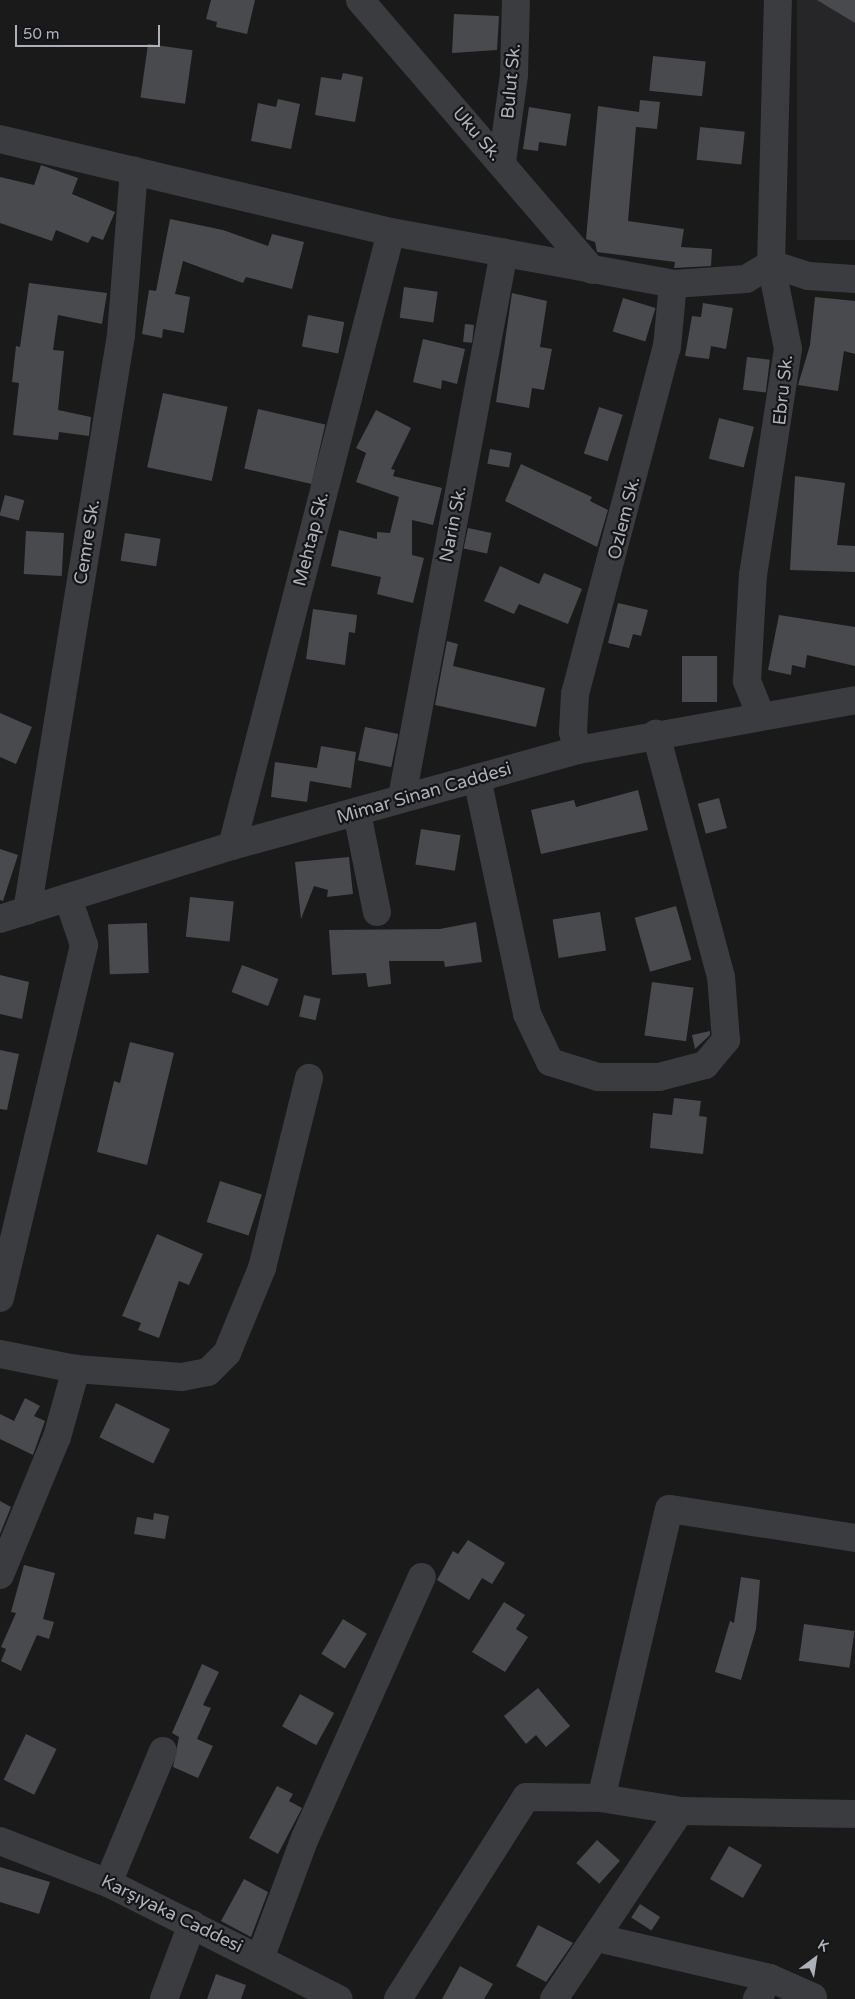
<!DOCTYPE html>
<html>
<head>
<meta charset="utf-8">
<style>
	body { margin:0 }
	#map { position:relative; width:855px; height:1999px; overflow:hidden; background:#1a1a1b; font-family:"Varela Round",sans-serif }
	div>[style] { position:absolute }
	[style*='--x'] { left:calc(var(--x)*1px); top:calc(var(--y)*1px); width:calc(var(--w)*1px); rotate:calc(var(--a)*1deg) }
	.built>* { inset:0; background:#262628; transform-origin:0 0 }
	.building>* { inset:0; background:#494a4e; transform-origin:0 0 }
	.minor>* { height:28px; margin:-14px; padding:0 14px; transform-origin:14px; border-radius:14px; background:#3b3c40 }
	span { translate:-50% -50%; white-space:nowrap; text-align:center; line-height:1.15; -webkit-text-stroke:4.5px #151416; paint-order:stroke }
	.street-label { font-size:18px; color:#adb1ba }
	.north { position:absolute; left:790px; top:1934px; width:50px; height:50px; -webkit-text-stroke:4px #151416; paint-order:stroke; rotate:31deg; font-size:14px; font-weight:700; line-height:20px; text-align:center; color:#adb1ba }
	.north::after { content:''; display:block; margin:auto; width:18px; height:22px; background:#adb1ba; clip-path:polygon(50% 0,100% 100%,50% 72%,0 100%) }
	.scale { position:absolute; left:15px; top:25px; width:145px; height:22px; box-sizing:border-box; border:2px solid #adb1ba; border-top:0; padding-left:6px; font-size:15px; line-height:18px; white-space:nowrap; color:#adb1ba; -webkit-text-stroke:4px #151416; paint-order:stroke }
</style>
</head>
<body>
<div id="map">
	<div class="built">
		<div style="left:797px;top:0;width:58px;height:240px"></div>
	</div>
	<div class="building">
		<div style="clip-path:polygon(211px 0,255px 0,247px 34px,216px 27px,217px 22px,206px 19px)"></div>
		<div style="clip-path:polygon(817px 0,855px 0,855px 23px)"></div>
		<div style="clip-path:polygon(454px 14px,499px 16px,497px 50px,452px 53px)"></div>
		<div style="left:148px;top:44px;width:45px;height:54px;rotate:8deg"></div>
		<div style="left:653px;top:56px;width:53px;height:35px;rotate:6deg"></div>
		<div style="clip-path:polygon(343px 73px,363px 77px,355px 122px,315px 115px,321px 77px,341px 80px)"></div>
		<div style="clip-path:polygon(278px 99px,300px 104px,291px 149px,251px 141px,258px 103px,276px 107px)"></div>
		<div style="clip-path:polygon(640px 100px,660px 102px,657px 129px,636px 127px,628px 221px,684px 229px,681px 247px,712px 249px,711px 266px,674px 268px,675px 262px,597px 252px,595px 242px,586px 239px,598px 106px,639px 112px)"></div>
		<div style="clip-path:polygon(529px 107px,571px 114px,566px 146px,539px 142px,538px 151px,523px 149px)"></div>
		<div style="left:700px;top:127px;width:45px;height:33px;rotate:6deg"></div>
		<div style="clip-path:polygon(41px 165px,78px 178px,72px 194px,115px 212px,103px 240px,92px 236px,88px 243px,56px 230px,52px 241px,0 223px,0 177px,34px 185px)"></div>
		<div style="clip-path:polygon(170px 219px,223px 230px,268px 246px,272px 234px,304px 242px,292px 289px,246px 277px,243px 283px,183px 261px,175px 294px,190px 297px,184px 333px,163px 329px,162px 338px,142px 334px,149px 290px,156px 291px)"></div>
		<div style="clip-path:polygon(29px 283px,107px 293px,102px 324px,58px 315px,53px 350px,64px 351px,58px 410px,91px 417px,89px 436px,59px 432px,58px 440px,13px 435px,19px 383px,12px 382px,16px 346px,20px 347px)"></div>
		<div style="left:404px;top:287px;width:34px;height:31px;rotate:8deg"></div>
		<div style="clip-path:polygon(512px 293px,547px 301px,540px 347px,552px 349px,544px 390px,532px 388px,529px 408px,496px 402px)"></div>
		<div style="clip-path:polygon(815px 297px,855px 301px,855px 354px,844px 351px,838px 391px,798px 385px,810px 345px)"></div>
		<div style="left:623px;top:298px;width:34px;height:35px;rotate:17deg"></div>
		<div style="clip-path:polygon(703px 303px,733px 308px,726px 349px,711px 346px,709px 359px,685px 356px,692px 316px,701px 317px)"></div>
		<div style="left:308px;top:315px;width:37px;height:32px;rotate:11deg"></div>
		<div style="left:465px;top:324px;width:9px;height:18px;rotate:6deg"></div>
		<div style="clip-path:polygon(423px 339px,465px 349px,457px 384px,442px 380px,441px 389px,413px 382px)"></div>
		<div style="left:747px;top:357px;width:23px;height:33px;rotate:7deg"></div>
		<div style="left:163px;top:393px;width:66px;height:76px;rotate:12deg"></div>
		<div style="left:599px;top:407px;width:25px;height:49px;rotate:18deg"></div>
		<div style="left:258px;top:409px;width:69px;height:61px;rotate:13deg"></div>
		<div style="clip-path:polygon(376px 410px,411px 428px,391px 469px,395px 470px,393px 476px,442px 488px,433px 525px,412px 520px,412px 555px,424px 558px,413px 603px,377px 594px,381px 577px,331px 566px,339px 530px,377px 539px,377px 532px,390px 533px,399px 497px,356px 482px,366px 453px,356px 448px)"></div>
		<div style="left:719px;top:418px;width:36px;height:42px;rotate:14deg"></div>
		<div style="left:490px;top:449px;width:22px;height:15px;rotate:10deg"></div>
		<div style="clip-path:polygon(521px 464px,592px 497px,590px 501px,608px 510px,597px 547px,505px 501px)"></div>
		<div style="clip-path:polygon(795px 476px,845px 483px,837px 545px,855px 546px,855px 572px,790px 570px)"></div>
		<div style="left:5px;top:495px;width:20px;height:21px;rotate:15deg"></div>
		<div style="left:468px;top:528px;width:24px;height:21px;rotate:12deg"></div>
		<div style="left:26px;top:531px;width:38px;height:43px;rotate:3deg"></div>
		<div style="left:125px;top:533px;width:36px;height:28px;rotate:9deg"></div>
		<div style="clip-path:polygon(500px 566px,539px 584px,544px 573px,582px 589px,568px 624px,519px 604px,514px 614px,484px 601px)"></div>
		<div style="clip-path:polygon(618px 603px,648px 610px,641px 636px,633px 634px,629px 648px,608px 643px)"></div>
		<div style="clip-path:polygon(313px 609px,357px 615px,355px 633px,349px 632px,345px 665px,306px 659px)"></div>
		<div style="clip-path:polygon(779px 615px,855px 627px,855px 666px,807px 655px,805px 668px,792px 665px,791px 675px,768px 670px)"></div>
		<div style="clip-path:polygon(447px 641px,458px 644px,453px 666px,545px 688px,536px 727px,435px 705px)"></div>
		<div style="left:682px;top:656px;width:35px;height:46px"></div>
		<div style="clip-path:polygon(0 713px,32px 727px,16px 764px,0 757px)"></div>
		<div style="left:365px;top:727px;width:34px;height:34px;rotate:12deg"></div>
		<div style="clip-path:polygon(321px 746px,356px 752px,351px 788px,310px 781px,307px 802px,271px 797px,275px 762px,317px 768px)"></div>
		<div style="clip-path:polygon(638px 790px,648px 830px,541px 854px,531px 810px,574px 800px,576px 807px)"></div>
		<div style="left:719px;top:798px;width:31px;height:22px;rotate:75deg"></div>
		<div style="left:421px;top:829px;width:40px;height:36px;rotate:9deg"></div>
		<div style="clip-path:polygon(0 849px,18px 855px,3px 901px,0 900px)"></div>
		<div style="clip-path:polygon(349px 857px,353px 894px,327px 897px,328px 890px,314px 886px,301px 919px,295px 862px)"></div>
		<div style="left:190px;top:897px;width:44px;height:40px;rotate:6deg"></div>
		<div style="left:676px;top:906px;width:56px;height:43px;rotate:74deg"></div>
		<div style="left:600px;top:912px;width:39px;height:48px;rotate:81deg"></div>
		<div style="clip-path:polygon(476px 922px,482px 962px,445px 967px,444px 961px,389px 961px,391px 984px,368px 987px,366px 973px,332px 975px,329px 930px,440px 929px)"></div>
		<div style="left:147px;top:923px;width:50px;height:39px;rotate:88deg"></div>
		<div style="left:242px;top:965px;width:39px;height:29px;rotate:21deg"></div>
		<div style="clip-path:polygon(0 975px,29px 982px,22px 1019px,0 1014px)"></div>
		<div style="left:652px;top:982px;width:42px;height:54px;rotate:8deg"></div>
		<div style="left:304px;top:995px;width:17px;height:22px;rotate:13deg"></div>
		<div style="clip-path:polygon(710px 1031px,710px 1035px,695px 1049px,692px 1035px)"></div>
		<div style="clip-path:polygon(130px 1042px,174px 1053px,147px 1165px,97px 1152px,114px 1081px,120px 1083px)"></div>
		<div style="clip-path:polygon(0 1050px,19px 1054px,7px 1110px,0 1109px)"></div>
		<div style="clip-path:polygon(674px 1098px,701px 1101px,699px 1116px,707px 1117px,703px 1154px,650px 1148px,653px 1113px,672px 1115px)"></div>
		<div style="left:220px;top:1181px;width:44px;height:43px;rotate:18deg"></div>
		<div style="clip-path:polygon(157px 1234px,203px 1254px,189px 1285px,179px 1281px,159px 1338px,138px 1330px,141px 1323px,122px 1316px)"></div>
		<div style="clip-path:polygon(25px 1398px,40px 1406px,34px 1416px,45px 1421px,33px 1455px,0 1439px,0 1414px,14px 1421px)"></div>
		<div style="left:116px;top:1403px;width:60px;height:38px;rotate:26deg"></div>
		<div style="clip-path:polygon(0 1501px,11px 1507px,0 1534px)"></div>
		<div style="clip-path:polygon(154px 1513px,169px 1516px,165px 1539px,134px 1534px,137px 1517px,153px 1520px)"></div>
		<div style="clip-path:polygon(468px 1540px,505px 1563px,492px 1584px,482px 1578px,469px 1600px,437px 1580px,453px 1551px,458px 1554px)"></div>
		<div style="clip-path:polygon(24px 1565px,55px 1573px,43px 1619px,54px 1622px,49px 1639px,37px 1635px,21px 1671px,1px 1661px,6px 1649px,1px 1647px,16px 1613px,11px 1612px)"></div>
		<div style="clip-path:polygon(741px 1577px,760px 1580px,756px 1629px,741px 1680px,715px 1672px,730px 1621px,734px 1623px)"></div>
		<div style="clip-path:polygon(504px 1602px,525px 1615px,516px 1629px,528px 1637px,505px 1672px,472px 1652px)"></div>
		<div style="left:343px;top:1619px;width:28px;height:41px;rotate:32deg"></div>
		<div style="left:804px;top:1624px;width:51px;height:37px;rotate:8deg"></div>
		<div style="clip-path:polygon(202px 1664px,219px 1672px,203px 1705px,211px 1708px,197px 1739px,213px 1746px,198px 1778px,173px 1767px,179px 1737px,172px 1733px)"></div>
		<div style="clip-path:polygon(538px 1688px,570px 1726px,546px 1747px,536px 1735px,526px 1744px,504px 1716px)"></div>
		<div style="left:300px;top:1694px;width:39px;height:37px;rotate:29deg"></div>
		<div style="left:26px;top:1734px;width:34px;height:51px;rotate:26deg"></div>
		<div style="clip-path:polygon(277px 1786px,293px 1794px,289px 1801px,302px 1808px,278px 1854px,249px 1838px)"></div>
		<div style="left:597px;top:1840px;width:31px;height:31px;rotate:42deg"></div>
		<div style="left:729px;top:1846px;width:38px;height:38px;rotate:30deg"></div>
		<div style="clip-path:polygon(0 1867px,50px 1882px,39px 1914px,0 1902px)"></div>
		<div style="clip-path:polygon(244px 1879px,268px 1892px,251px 1937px,221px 1921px)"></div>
		<div style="left:640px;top:1904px;width:24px;height:16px;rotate:33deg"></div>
		<div style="clip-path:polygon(538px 1925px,573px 1943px,546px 1982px,516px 1966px)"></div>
		<div style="clip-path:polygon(460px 1966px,493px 1984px,484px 1999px,442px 1999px)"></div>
		<div style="clip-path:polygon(216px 1974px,246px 1985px,241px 1999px,207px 1999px)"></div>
	</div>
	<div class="minor">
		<div style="--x:360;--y:0;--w:356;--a:49.3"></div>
		<div style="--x:0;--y:139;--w:402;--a:13.4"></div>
		<div style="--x:391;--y:232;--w:287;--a:10.4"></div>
		<div style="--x:673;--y:284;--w:73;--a:-3.9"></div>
		<div style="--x:746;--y:279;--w:29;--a:-31"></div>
		<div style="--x:771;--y:264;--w:39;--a:18"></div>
		<div style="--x:808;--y:276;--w:47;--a:3.7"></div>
		<div style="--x:502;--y:162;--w:88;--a:-82.1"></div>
		<div style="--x:514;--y:75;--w:75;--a:-88.5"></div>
		<div style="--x:761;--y:716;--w:38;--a:-112"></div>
		<div style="--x:747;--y:681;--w:106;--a:-86.8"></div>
		<div style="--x:753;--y:575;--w:229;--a:-81.2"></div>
		<div style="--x:788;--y:349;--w:87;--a:-101.3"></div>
		<div style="--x:771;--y:264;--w:264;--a:-88.5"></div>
		<div style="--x:578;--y:750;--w:19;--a:-106"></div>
		<div style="--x:573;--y:732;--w:38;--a:-87"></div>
		<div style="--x:575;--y:694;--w:359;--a:-75.2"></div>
		<div style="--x:667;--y:347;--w:63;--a:-84.6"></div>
		<div style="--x:477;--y:778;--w:241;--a:78"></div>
		<div style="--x:527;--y:1014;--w:53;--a:64.4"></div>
		<div style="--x:550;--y:1062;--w:50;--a:17.4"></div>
		<div style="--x:598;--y:1077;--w:61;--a:0"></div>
		<div style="--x:659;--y:1077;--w:48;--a:-14.6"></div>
		<div style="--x:705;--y:1065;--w:33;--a:-50"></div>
		<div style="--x:726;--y:1040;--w:63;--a:-94.5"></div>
		<div style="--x:721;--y:977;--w:252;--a:-105"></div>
		<div style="--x:402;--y:797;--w:554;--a:-79.4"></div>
		<div style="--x:357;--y:813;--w:101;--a:78.6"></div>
		<div style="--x:232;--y:846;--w:634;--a:-75.48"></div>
		<div style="--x:27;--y:911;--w:584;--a:-80.73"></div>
		<div style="--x:121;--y:335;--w:165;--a:-85.5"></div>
		<div style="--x:0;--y:919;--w:243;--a:-17.5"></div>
		<div style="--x:232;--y:846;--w:359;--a:-15.5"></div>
		<div style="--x:578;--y:750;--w:281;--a:-10.2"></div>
		<div style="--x:0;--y:1298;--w:363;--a:-76.6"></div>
		<div style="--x:84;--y:945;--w:50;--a:-108.8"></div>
		<div style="--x:0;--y:1354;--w:77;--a:11.2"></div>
		<div style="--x:76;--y:1369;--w:106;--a:4.3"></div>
		<div style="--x:182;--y:1377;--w:26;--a:-11"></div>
		<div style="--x:208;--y:1372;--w:27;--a:-45"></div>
		<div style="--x:227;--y:1353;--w:92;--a:-67.6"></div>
		<div style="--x:262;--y:1268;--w:196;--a:-76.1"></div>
		<div style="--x:855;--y:1538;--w:188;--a:-171.1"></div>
		<div style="--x:669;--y:1509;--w:297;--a:103.2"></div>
		<div style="--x:601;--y:1798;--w:80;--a:9.3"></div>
		<div style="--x:680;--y:1811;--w:175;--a:1"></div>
		<div style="--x:0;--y:1575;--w:149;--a:-67.6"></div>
		<div style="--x:57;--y:1437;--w:71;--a:-74.4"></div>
		<div style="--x:0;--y:1841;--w:116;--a:21.3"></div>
		<div style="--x:108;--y:1883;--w:258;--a:26.7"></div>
		<div style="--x:108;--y:1883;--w:143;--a:-67.4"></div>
		<div style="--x:598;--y:1938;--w:177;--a:13.1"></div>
		<div style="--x:770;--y:1978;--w:25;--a:122"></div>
		<div style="--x:261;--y:1956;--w:126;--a:-69.6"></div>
		<div style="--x:305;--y:1838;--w:286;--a:-65.9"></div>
		<div style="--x:770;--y:1978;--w:47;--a:23.8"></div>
		<div style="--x:164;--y:1999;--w:80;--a:-69.5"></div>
		<div style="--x:398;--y:1999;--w:239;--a:-57.6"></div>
		<div style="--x:526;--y:1797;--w:75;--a:0.8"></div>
		<div style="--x:554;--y:1999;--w:226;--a:-56.2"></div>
	</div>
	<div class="street-label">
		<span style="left:511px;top:81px;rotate:-85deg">Bulut Sk.</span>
		<span style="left:477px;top:134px;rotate:49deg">Uku Sk.</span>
		<span style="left:783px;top:390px;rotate:-84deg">Ebru Sk.</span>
		<span style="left:624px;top:518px;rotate:-76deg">Ozlem Sk.</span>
		<span style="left:453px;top:524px;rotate:-79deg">Narin Sk.</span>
		<span style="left:311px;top:539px;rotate:-76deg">Mehtap Sk.</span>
		<span style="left:87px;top:542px;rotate:-81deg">Cemre Sk.</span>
		<span style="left:424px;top:793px;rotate:-16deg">Mimar Sinan Caddesi</span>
		<span style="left:172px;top:1914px;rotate:26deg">Karşıyaka Caddesi</span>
	</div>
	<div class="north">K</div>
	<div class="scale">50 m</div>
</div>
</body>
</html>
